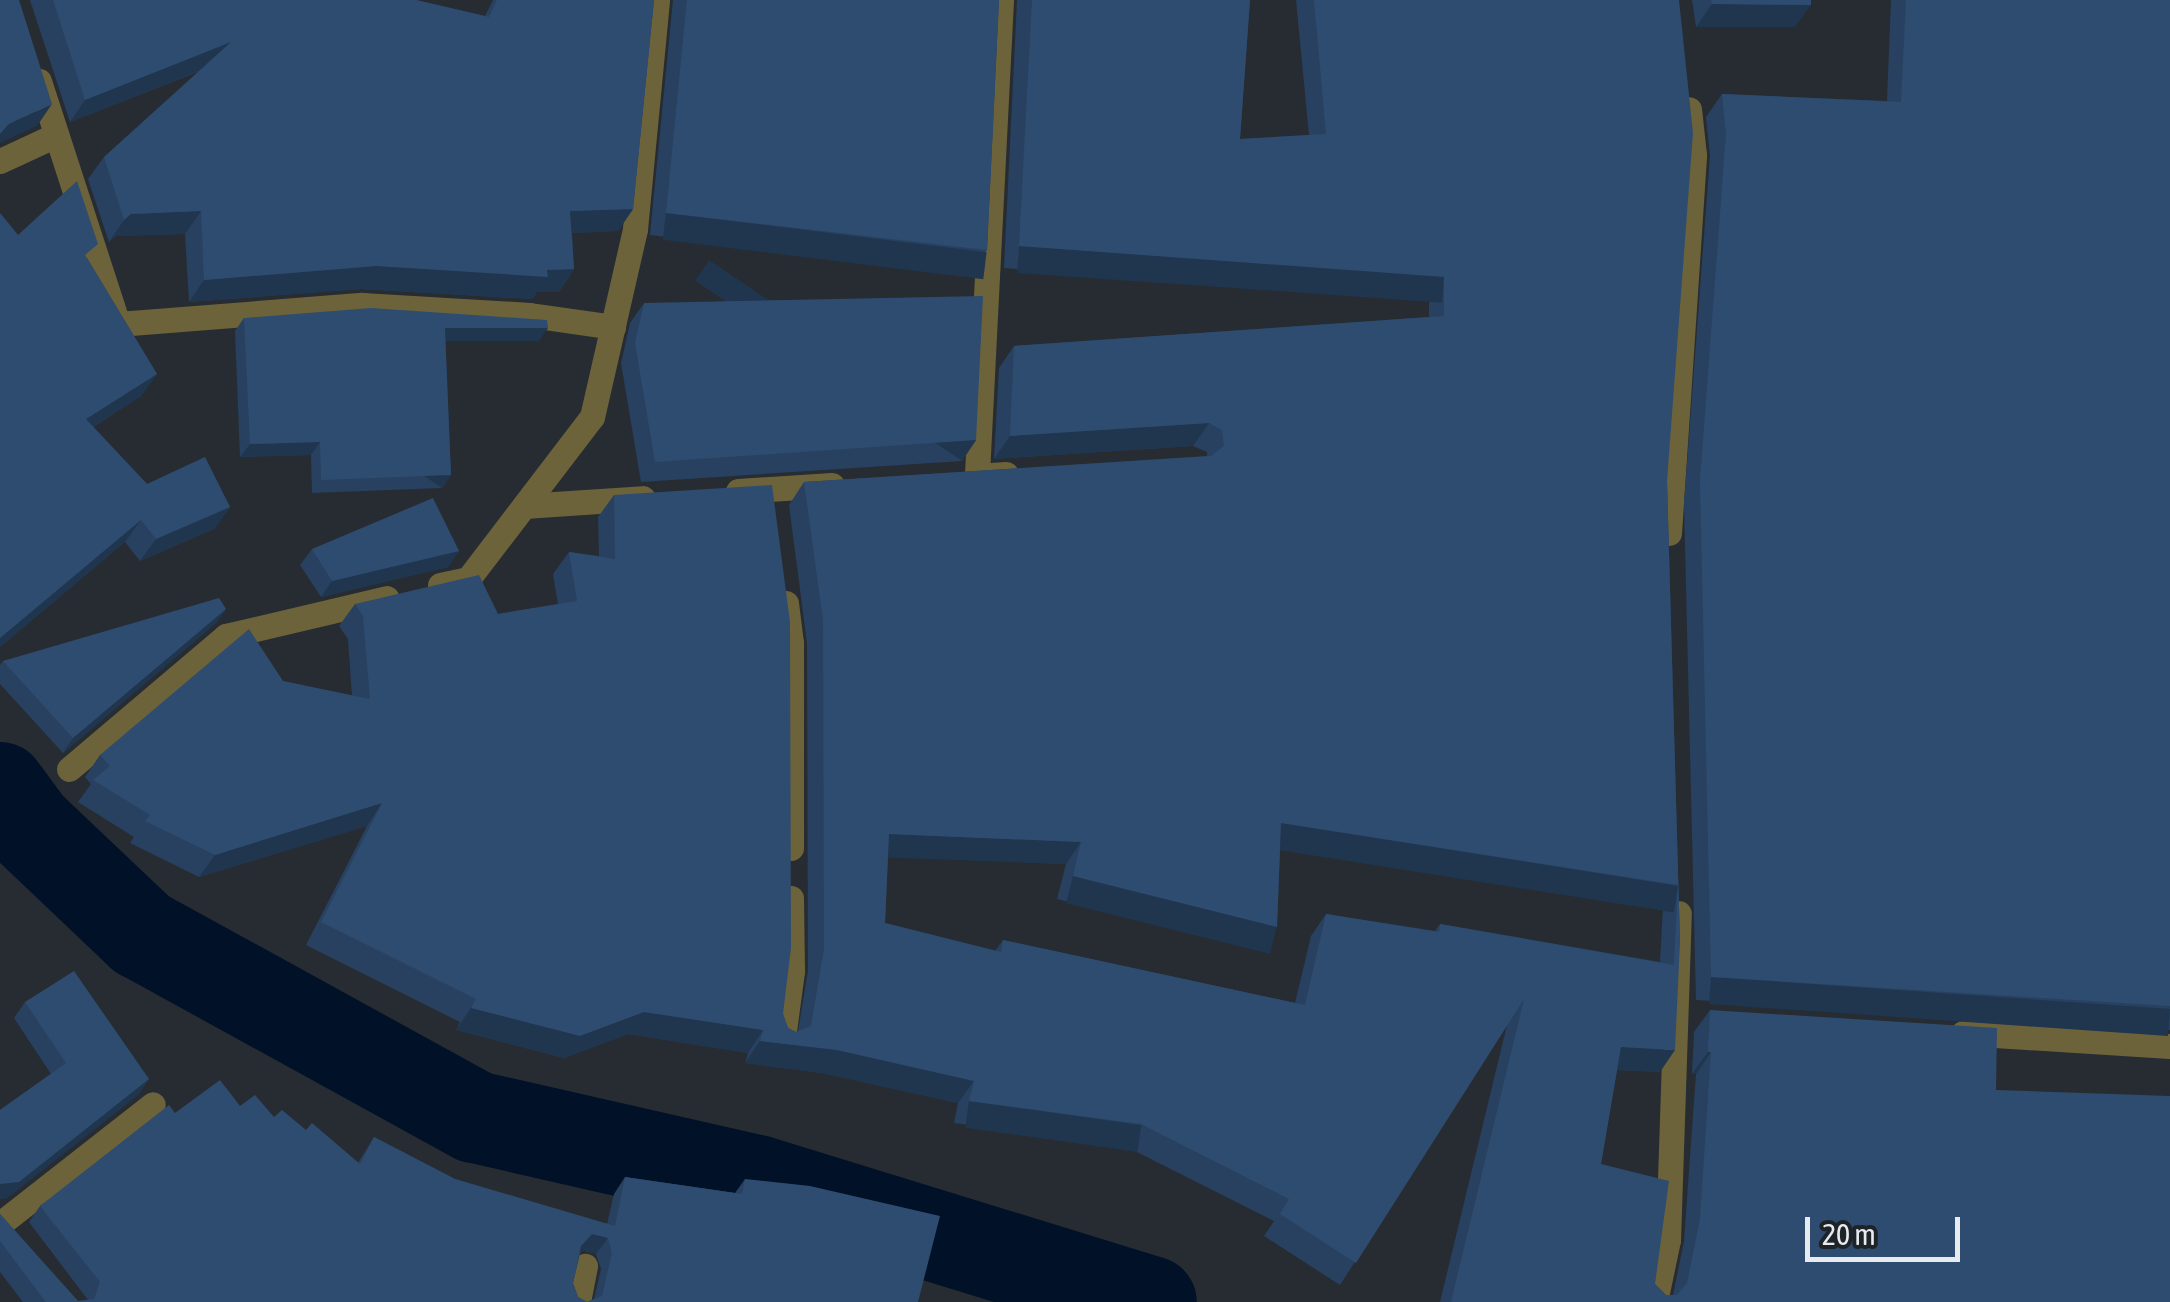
<!DOCTYPE html>
<html>
<head>
<meta charset="utf-8">
<style>
	body { margin:0 }
	#map { position:relative; width:2170px; height:1302px; overflow:hidden; background:#272c32; font-family:"Asap Condensed",sans-serif }
	div>[style] { position:absolute }
	[style*='--x'] { left:calc(var(--x)*1px); top:calc(var(--y)*1px); width:calc(var(--w)*1px); rotate:calc(var(--a)*1deg) }
	.river>* { height:92px; margin:-46px; padding:0 46px; transform-origin:46px; border-radius:46px; background:#001128 }
	.street>* { height:25px; margin:-12.5px; padding:0 12.5px; transform-origin:12.5px; border-radius:12.5px; background:#6d633b }
	.wall>* { inset:0; background:#284160 }
	.shaded-wall>* { inset:0; background:#20354e; transform-origin:0 0 }
	.building>* { inset:0; background:#2e4c70 }
	span { translate:-50% -50%; white-space:nowrap; text-align:center; line-height:1.15; -webkit-text-stroke:9px #1e2328; paint-order:stroke }
	.scale { position:absolute; left:1805px; top:1217px; width:155px; height:45px; box-sizing:border-box; border:5px solid #e7eaee; border-top:0; padding-left:12px; font-size:30px; line-height:35px; white-space:nowrap; color:#e7eaee; -webkit-text-stroke:8px #1e2328; paint-order:stroke }
</style>
</head>
<body>
<div id="map">
	<div class="river">
		<div style="--x:0;--y:788;--w:47;--a:53.6"></div>
		<div style="--x:28;--y:826;--w:157;--a:43.5"></div>
		<div style="--x:142;--y:934;--w:380;--a:28.8"></div>
		<div style="--x:475;--y:1117;--w:289;--a:12.8"></div>
		<div style="--x:757;--y:1181;--w:412;--a:17.1"></div>
	</div>
	<div class="street">
		<div style="--x:1001;--y:0;--w:477;--a:92.9"></div>
		<div style="--x:977;--y:476;--w:29;--a:-4"></div>
		<div style="--x:39;--y:81;--w:256;--a:72"></div>
		<div style="--x:118;--y:324;--w:245;--a:-4.5"></div>
		<div style="--x:362;--y:305;--w:168;--a:3.4"></div>
		<div style="--x:530;--y:315;--w:84;--a:8.2"></div>
		<div style="--x:0;--y:161;--w:62;--a:-24.9"></div>
		<div style="--x:738;--y:491;--w:94;--a:-3.7"></div>
		<div style="--x:524;--y:506;--w:119;--a:-3.8"></div>
		<div style="--x:1669;--y:533;--w:379;--a:-86.2"></div>
		<div style="--x:1694;--y:155;--w:46;--a:-96.2"></div>
		<div style="--x:440;--y:585;--w:29;--a:-12"></div>
		<div style="--x:468;--y:579;--w:204;--a:-52.6"></div>
		<div style="--x:592;--y:417;--w:193;--a:-77.1"></div>
		<div style="--x:635;--y:229;--w:230;--a:-84.5"></div>
		<div style="--x:786;--y:603;--w:40;--a:82.9"></div>
		<div style="--x:791;--y:643;--w:205;--a:90"></div>
		<div style="--x:69;--y:769;--w:206;--a:-40.3"></div>
		<div style="--x:226;--y:636;--w:165;--a:-13.3"></div>
		<div style="--x:1963;--y:1033;--w:207;--a:3.6"></div>
		<div style="--x:783;--y:1038;--w:68;--a:-82.3"></div>
		<div style="--x:792;--y:971;--w:73;--a:-90.8"></div>
		<div style="--x:0;--y:1224;--w:194;--a:-38.1"></div>
		<div style="--x:578;--y:1302;--w:37;--a:-79"></div>
		<div style="--x:1655;--y:1302;--w:63;--a:-78.2"></div>
		<div style="--x:1668;--y:1240;--w:327;--a:-88.1"></div>
	</div>
	<div class="wall">
		<div style="clip-path:polygon(30px 0,416px 0,485px 16px,493px 0,654px 0,633px 209px,618px 231px,572px 233px,574px 269px,559px 292px,537px 292px,532px 299px,361px 289px,189px 302px,185px 234px,116px 236px,109px 242px,88px 179px,104px 157px,200px 71px,70px 122px)"></div>
		<div style="clip-path:polygon(673px 0,999px 0,987px 250px,971px 272px,650px 235px)"></div>
		<div style="clip-path:polygon(evenodd,1017px 0,1250px 0,1240px 139px,1309px 135px,1296px 0,1679px 0,1667px 481px,1680px 942px,1660px 1072px,1617px 1070px,1601px 1164px,1655px 1284px,1666px 1295px,1673px 1295px,1684px 1241px,1696px 1074px,1692px 1074px,1694px 1032px,1710px 1010px,1996px 1090px,2170px 1302px,1440px 1302px,1507px 1025px,1340px 1285px,1264px 1236px,1274px 1221px,1125px 1146px,954px 1123px,958px 1103px,822px 1073px,745px 1063px,748px 1053px,628px 1034px,564px 1058px,456px 1030px,460px 1022px,306px 945px,367px 826px,199px 877px,130px 843px,134px 837px,78px 802px,91px 784px,85px 777px,100px 755px,283px 681px,352px 696px,348px 639px,339px 626px,355px 604px,498px 614px,558px 604px,553px 574px,569px 552px,599px 556px,598px 517px,614px 495px,783px 1014px,788px 1028px,796px 1032px,798px 1031px,808px 971px,807px 643px,789px 505px,804px 482px,1207px 456px,1207px 452px,1193px 446px,994px 459px,999px 368px,1014px 346px,1429px 317px,1429px 299px,1004px 268px,1017px 0,1280px 848px,1663px 907px,1660px 962px,1440px 924px,1435px 931px,1326px 914px,1311px 936px,1295px 1003px,1003px 940px,995px 951px,885px 923px,888px 857px,1066px 864px,1057px 899px,1261px 949px,1277px 927px,1280px 848px)"></div>
		<div style="clip-path:polygon(1692px 0,1811px 0,1795px 27px,1696px 27px)"></div>
		<div style="clip-path:polygon(1891px 0,2170px 0,2170px 1030px,1696px 1000px,1684px 503px,1710px 156px,1706px 117px,1722px 94px,1887px 101px)"></div>
		<div style="clip-path:polygon(0 213px,18px 235px,87px 258px,157px 374px,141px 396px,93px 427px,147px 484px,230px 507px,214px 529px,140px 561px,125px 542px,0 647px)"></div>
		<div style="clip-path:polygon(644px 303px,976px 440px,962px 461px,641px 482px,621px 363px,630px 323px)"></div>
		<div style="clip-path:polygon(244px 318px,539px 341px,445px 341px,451px 475px,442px 488px,312px 493px,311px 455px,240px 457px,235px 331px)"></div>
		<div style="clip-path:polygon(312px 549px,459px 551px,448px 567px,321px 597px,300px 565px)"></div>
		<div style="clip-path:polygon(226px 609px,216px 623px,63px 753px,0 684px,0 665px,3px 661px)"></div>
		<div style="clip-path:polygon(25px 1002px,149px 1079px,138px 1095px,7px 1198px,0 1199px,0 1110px,51px 1074px,14px 1018px)"></div>
		<div style="clip-path:polygon(evenodd,240px 1106px,274px 1117px,306px 1130px,358px 1163px,374px 1137px,455px 1179px,607px 1224px,614px 1194px,625px 1177px,735px 1193px,745px 1179px,918px 1302px,23px 1302px,0 1272px,0 1214px,78px 1301px,88px 1300px,29px 1222px,40px 1206px,175px 1113px,240px 1106px,581px 1250px,596px 1254px,601px 1269px,594px 1299px,587px 1302px,578px 1297px,573px 1283px,581px 1250px)"></div>
	</div>
	<div class="shaded-wall">
		<div style="clip-path:polygon(1712px 4px,1811px 5px,1795px 27px,1696px 27px)"></div>
		<div style="clip-path:polygon(231px 42px,216px 64px,70px 122px,85px 100px)"></div>
		<div style="clip-path:polygon(52px 104px,37px 126px,0 143px,0 134px,9px 124px)"></div>
		<div style="clip-path:polygon(633px 209px,618px 231px,555px 234px,570px 211px)"></div>
		<div style="clip-path:polygon(201px 211px,185px 234px,116px 236px,109px 242px,124px 220px,131px 214px)"></div>
		<div style="left:666px;top:213px;width:323px;height:27px;rotate:7deg"></div>
		<div style="left:1019px;top:246px;width:426px;height:27px;rotate:4deg"></div>
		<div style="clip-path:polygon(376px 266px,547px 270px,574px 269px,559px 292px,537px 292px,532px 299px,361px 289px,189px 302px,204px 280px)"></div>
		<div style="clip-path:polygon(445px 328px,548px 328px,539px 341px,436px 341px)"></div>
		<div style="clip-path:polygon(157px 374px,141px 396px,70px 441px,86px 419px)"></div>
		<div style="clip-path:polygon(1209px 423px,1193px 446px,994px 459px,1010px 436px)"></div>
		<div style="left:976px;top:440px;width:25px;height:322px;rotate:124deg"></div>
		<div style="clip-path:polygon(320px 442px,311px 455px,240px 457px,250px 444px)"></div>
		<div style="left:451px;top:475px;width:16px;height:130px;rotate:125deg"></div>
		<div style="clip-path:polygon(230px 507px,214px 529px,140px 561px,156px 539px)"></div>
		<div style="clip-path:polygon(141px 520px,125px 542px,0 647px,0 638px)"></div>
		<div style="clip-path:polygon(459px 551px,448px 567px,321px 597px,332px 581px)"></div>
		<div style="clip-path:polygon(226px 609px,216px 623px,63px 753px,73px 738px)"></div>
		<div style="clip-path:polygon(382px 803px,367px 826px,199px 877px,215px 855px)"></div>
		<div style="left:1281px;top:823px;width:402px;height:27px;rotate:9deg"></div>
		<div style="clip-path:polygon(889px 834px,1081px 842px,1066px 864px,873px 857px)"></div>
		<div style="left:1073px;top:876px;width:210px;height:28px;rotate:14deg"></div>
		<div style="left:1711px;top:977px;width:460px;height:27px;rotate:4deg"></div>
		<div style="clip-path:polygon(471px 1008px,644px 1012px,763px 1030px,748px 1053px,628px 1034px,564px 1058px,456px 1030px)"></div>
		<div style="clip-path:polygon(760px 1041px,837px 1050px,974px 1081px,958px 1103px,822px 1073px,745px 1063px)"></div>
		<div style="clip-path:polygon(1621px 1047px,1675px 1050px,1660px 1072px,1605px 1069px)"></div>
		<div style="clip-path:polygon(1708px 1052px,1711px 1052px,1696px 1074px,1692px 1074px)"></div>
		<div style="clip-path:polygon(149px 1079px,138px 1095px,7px 1198px,0 1199px,0 1184px)"></div>
		<div style="left:969px;top:1101px;width:174px;height:27px;rotate:8deg"></div>
		<div style="clip-path:polygon(592px 1234px,608px 1238px,596px 1254px,581px 1250px,569px 1262px,581px 1246px)"></div>
	</div>
	<div class="building">
		<div style="clip-path:polygon(0 0,19px 0,52px 104px,9px 124px,0 134px)"></div>
		<div style="clip-path:polygon(53px 0,416px 0,489px 17px,497px 0,654px 0,633px 209px,570px 211px,574px 269px,547px 270px,548px 277px,376px 266px,204px 280px,201px 211px,131px 214px,124px 220px,104px 157px,231px 42px,85px 100px)"></div>
		<div style="clip-path:polygon(687px 0,999px 0,987px 250px,666px 213px)"></div>
		<div style="clip-path:polygon(evenodd,1032px 0,1250px 0,1240px 139px,1326px 134px,1314px 0,1679px 0,1693px 133px,1667px 481px,1680px 942px,1675px 1050px,1621px 1047px,1601px 1164px,1669px 1181px,1655px 1284px,1666px 1295px,1677px 1295px,1687px 1283px,1700px 1219px,1711px 1052px,1708px 1052px,1710px 1010px,1997px 1028px,1996px 1090px,2170px 1096px,2170px 1302px,1451px 1302px,1524px 999px,1356px 1263px,1280px 1214px,1289px 1199px,1141px 1124px,969px 1101px,974px 1081px,837px 1050px,760px 1041px,763px 1030px,644px 1012px,580px 1036px,471px 1008px,476px 999px,321px 922px,382px 803px,215px 855px,145px 821px,150px 815px,93px 780px,110px 766px,100px 755px,249px 629px,283px 681px,370px 699px,363px 616px,355px 604px,479px 575px,498px 614px,577px 601px,569px 552px,615px 559px,614px 495px,772px 485px,790px 622px,791px 948px,783px 1014px,788px 1028px,796px 1032px,811px 1026px,824px 949px,823px 620px,804px 482px,1211px 456px,1224px 446px,1222px 430px,1209px 423px,1010px 436px,1014px 346px,1444px 316px,1444px 277px,1019px 246px,1032px 0,1281px 823px,1678px 885px,1674px 965px,1440px 924px,1439px 932px,1326px 914px,1305px 1005px,1003px 940px,1001px 952px,885px 923px,889px 834px,1081px 842px,1073px 876px,1277px 927px,1281px 823px)"></div>
		<div style="clip-path:polygon(1711px 0,1811px 0,1811px 5px,1712px 4px)"></div>
		<div style="clip-path:polygon(1906px 0,2170px 0,2170px 1006px,1711px 977px,1700px 481px,1726px 134px,1722px 94px,1901px 102px)"></div>
		<div style="clip-path:polygon(77px 181px,98px 244px,85px 255px,157px 374px,86px 419px,147px 484px,205px 457px,230px 507px,156px 539px,141px 520px,0 638px,0 213px,18px 235px)"></div>
		<div style="clip-path:polygon(983px 296px,976px 440px,655px 462px,635px 343px,644px 303px)"></div>
		<div style="clip-path:polygon(371px 308px,547px 320px,548px 328px,445px 328px,451px 475px,321px 480px,320px 442px,250px 444px,244px 318px)"></div>
		<div style="clip-path:polygon(433px 498px,459px 551px,332px 581px,312px 549px)"></div>
		<div style="clip-path:polygon(219px 598px,226px 609px,73px 738px,3px 661px)"></div>
		<div style="clip-path:polygon(74px 971px,149px 1079px,19px 1182px,0 1184px,0 1186px,0 1110px,66px 1063px,25px 1002px)"></div>
		<div style="clip-path:polygon(evenodd,220px 1080px,240px 1106px,255px 1095px,274px 1117px,282px 1110px,306px 1130px,312px 1123px,360px 1164px,374px 1137px,455px 1179px,615px 1226px,625px 1177px,742px 1194px,745px 1179px,810px 1186px,940px 1216px,918px 1302px,46px 1302px,0 1241px,0 1214px,78px 1301px,94px 1299px,100px 1282px,40px 1206px,169px 1105px,175px 1113px,220px 1080px,592px 1234px,608px 1238px,612px 1253px,602px 1296px,587px 1302px,578px 1297px,573px 1283px,581px 1246px,592px 1234px)"></div>
	</div>
	<div class="scale">20 m</div>
</div>
</body>
</html>
